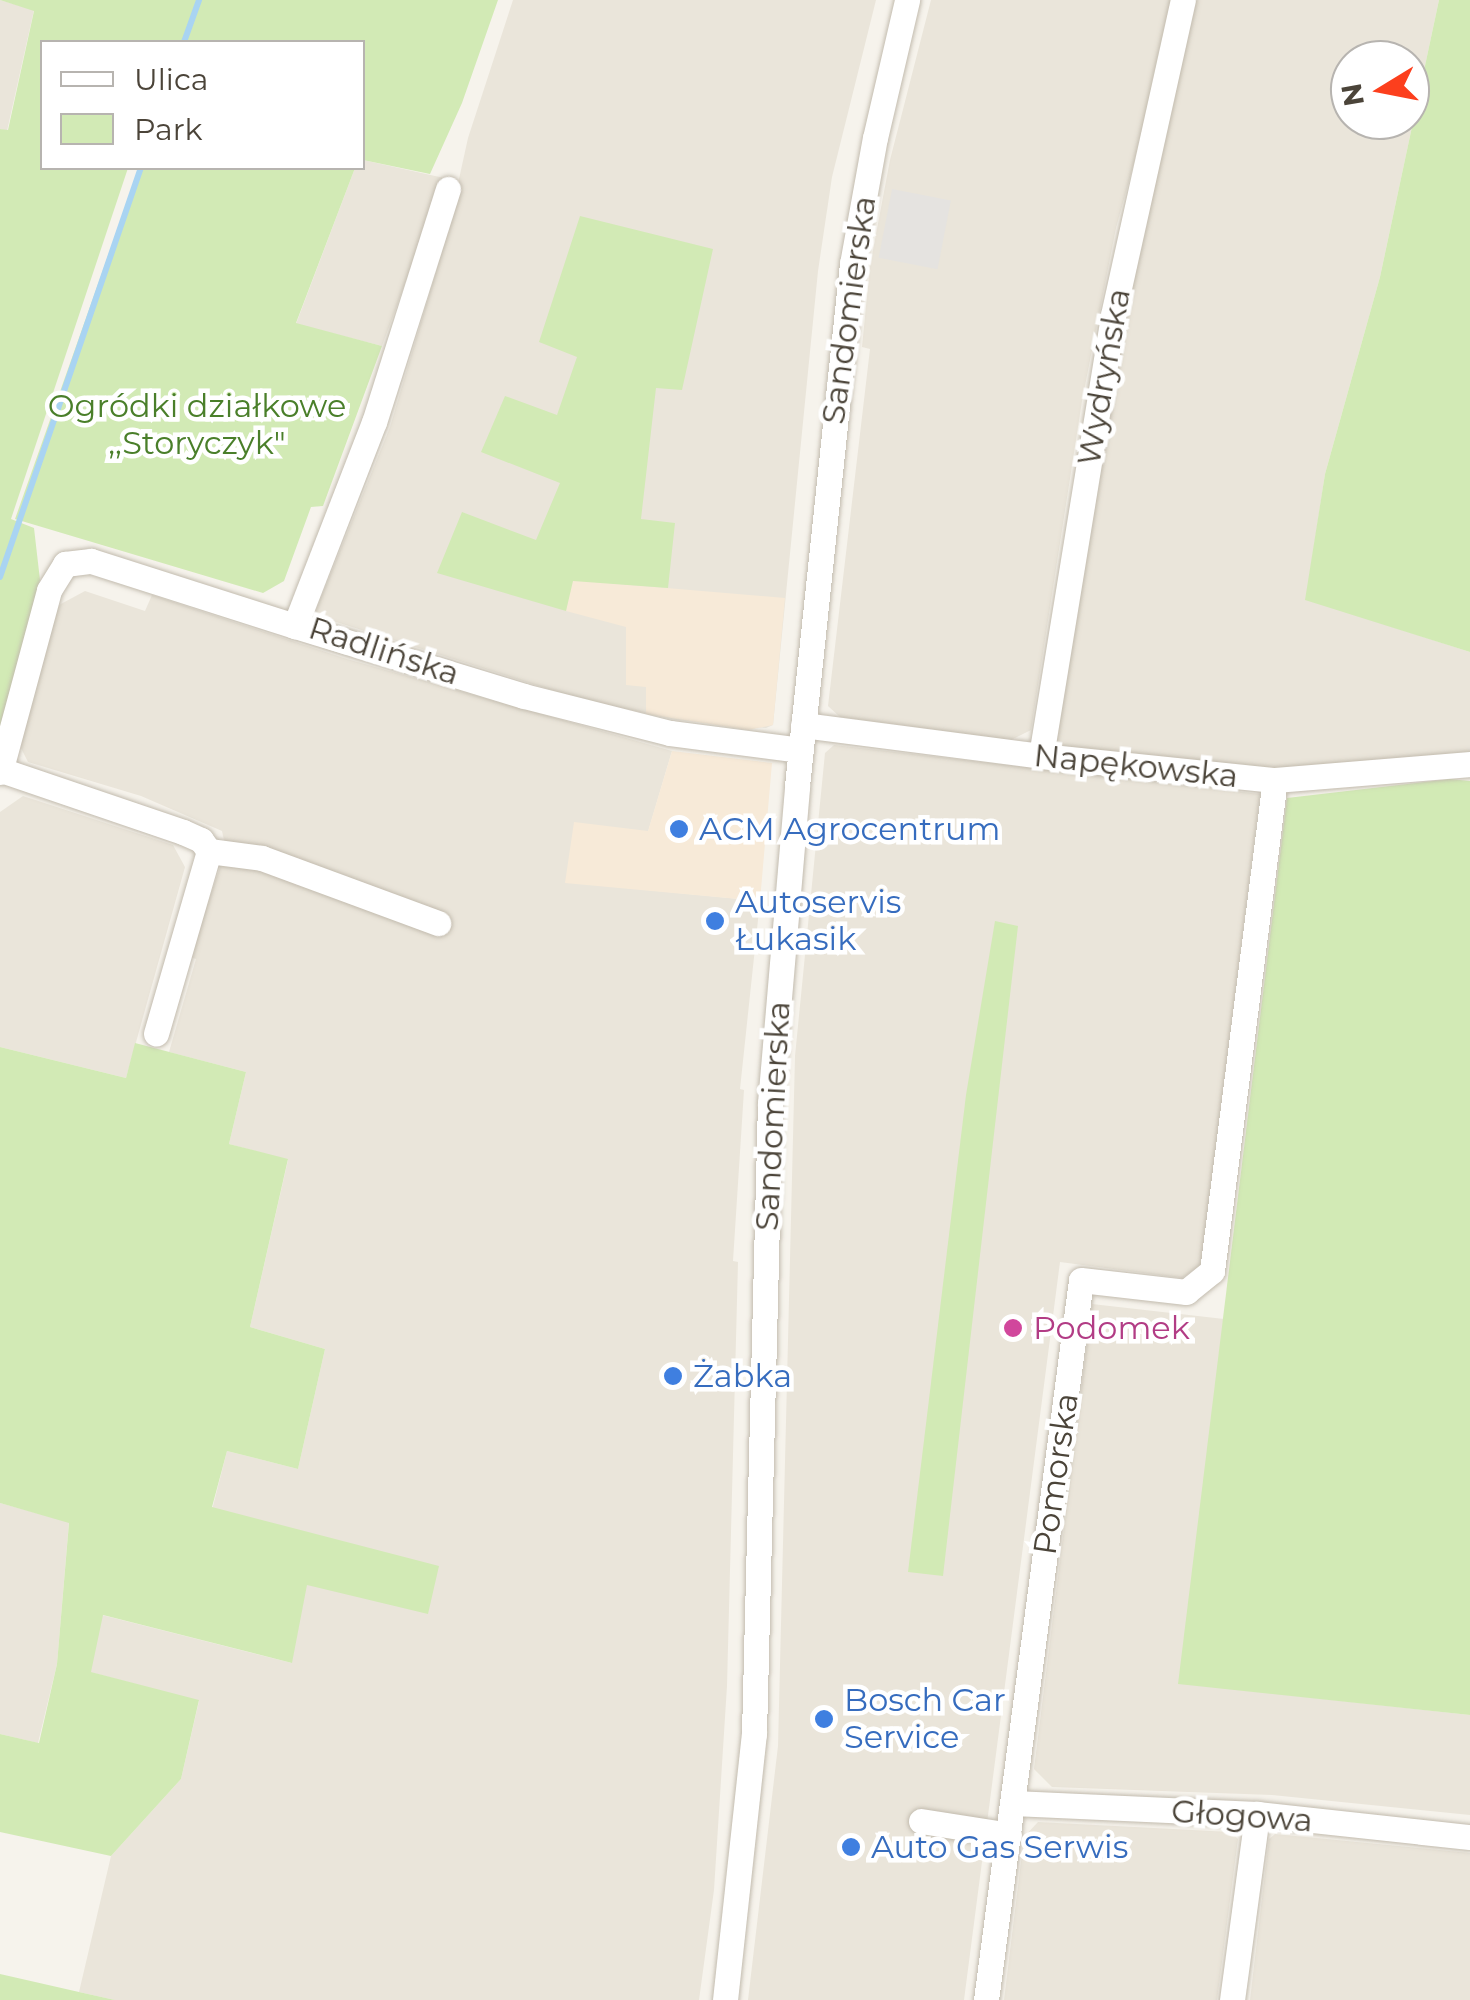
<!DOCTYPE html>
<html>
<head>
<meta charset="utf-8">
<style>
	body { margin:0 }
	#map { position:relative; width:1470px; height:2000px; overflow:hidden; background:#f6f3ec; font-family:Montserrat,sans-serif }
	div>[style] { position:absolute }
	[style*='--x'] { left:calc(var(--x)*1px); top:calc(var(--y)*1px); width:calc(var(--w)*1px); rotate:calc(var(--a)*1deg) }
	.residential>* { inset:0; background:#eae5da }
	.commercial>* { inset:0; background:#f7ead8 }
	.green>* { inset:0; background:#d2eab5 }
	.parking>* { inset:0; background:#e5e3e0; transform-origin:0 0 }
	.stream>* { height:6px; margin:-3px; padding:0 3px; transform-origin:3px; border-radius:3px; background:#a9d4f2 }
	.roads { filter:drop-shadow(0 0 2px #c2bbae) drop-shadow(0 0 2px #c2bbae) }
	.minor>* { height:25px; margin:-12.5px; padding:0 12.5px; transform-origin:12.5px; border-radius:12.5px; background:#fff }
	.dots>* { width:28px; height:28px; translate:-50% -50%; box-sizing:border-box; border:5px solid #fff; border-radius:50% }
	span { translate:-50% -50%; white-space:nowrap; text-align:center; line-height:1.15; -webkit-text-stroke:9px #fff; paint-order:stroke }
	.street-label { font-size:32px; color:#4b4439 }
	.park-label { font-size:32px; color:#4a7f2a }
	.shop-label { font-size:32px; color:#366cbe }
	.left { translate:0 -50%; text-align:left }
	.hotel-label { font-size:32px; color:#b23c85 }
	.legend { position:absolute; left:40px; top:40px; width:325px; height:130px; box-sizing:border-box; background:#fff; border:2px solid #b7b4b0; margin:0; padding:12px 18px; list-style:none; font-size:30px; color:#4b4439 }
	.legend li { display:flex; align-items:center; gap:20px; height:50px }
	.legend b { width:50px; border:2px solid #b7b4b0 }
	.north { position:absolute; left:1330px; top:40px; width:100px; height:100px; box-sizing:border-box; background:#fff; border:2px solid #b7b4b0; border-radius:50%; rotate:260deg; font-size:28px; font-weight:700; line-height:40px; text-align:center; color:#4b4439 }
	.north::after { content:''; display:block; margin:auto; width:35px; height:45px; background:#fc3f1d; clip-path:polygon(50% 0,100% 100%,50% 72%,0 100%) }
</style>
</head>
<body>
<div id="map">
	<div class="residential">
		<div style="clip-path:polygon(0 0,34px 10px,7px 131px,0 129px)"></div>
		<div style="clip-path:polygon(513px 0,876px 0,832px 177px,818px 271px,773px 725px,766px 728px,676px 720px,577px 698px,314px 615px,390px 427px,446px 238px,468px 138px)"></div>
		<div style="clip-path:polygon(931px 0,1179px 0,1116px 228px,1082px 401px,1031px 730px,1011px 740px,840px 717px,828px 706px,870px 349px,862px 347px,870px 266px,890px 160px)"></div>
		<div style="clip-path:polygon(evenodd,1188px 0,1439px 0,1380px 277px,1325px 474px,1306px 599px,1470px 652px,1470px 757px,1307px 770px,1047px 752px,1119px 316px,1188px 0,1350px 60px,1410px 60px,1410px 120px,1350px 120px,1350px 60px)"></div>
		<div style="clip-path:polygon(363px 160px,444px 178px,382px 346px,296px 324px,355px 168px,362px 168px)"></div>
		<div style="clip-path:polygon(evenodd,85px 591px,145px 611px,152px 595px,347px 659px,672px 751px,648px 832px,565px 882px,760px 901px,740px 1089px,744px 1090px,733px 1261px,738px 1262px,727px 1686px,714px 1890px,699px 2000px,115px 2000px,79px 1992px,111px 1856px,181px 1779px,199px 1701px,90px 1672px,102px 1615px,292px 1663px,200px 1557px,227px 1451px,298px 1469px,325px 1349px,250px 1327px,288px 1160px,229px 1144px,246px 1072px,169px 1052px,196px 959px,189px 957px,226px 850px,222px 831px,141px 796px,28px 762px,18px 742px,59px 605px,85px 591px,283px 859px,449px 917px,445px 935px,277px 875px,283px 859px)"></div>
		<div style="clip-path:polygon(834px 745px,1260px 794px,1201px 1265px,1182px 1278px,1060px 1262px,964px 2000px,748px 2000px,778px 1746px,795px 1056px,825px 753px)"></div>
		<div style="clip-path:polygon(23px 796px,173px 845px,185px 867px,126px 1078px,0 1047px,0 812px)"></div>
		<div style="clip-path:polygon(1092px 1304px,1224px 1319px,1179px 1683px,1470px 1715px,1470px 1815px,1272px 1795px,1052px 1787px,1034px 1769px)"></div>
		<div style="clip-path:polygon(0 1503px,69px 1522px,57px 1664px,38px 1743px,0 1734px)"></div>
		<div style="clip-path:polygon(1038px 1822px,1231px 1832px,1238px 1839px,1217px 2000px,1004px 2000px,1024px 1837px)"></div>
		<div style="clip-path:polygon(1275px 1834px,1470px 1853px,1470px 2000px,1250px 2000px,1269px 1839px)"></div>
	</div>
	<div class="commercial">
		<div style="clip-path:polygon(572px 580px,785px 598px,773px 725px,748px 730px,646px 714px,646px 687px,626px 685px,626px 627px,566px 611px)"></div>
		<div style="clip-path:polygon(672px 751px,772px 763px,760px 901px,565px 883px,574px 822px,648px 831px)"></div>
	</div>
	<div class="green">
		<div style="clip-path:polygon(0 0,498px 0,462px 103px,430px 174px,363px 160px,362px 42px,42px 42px,42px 168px,128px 168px,11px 519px,34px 528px,40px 580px,0 736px,0 129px,8px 130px,34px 11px)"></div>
		<div style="clip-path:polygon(1439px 0,1470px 0,1470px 652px,1305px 600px,1325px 474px,1380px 277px)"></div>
		<div style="clip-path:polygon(139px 168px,355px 168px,296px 323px,382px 346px,323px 506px,311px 507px,284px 581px,263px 593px,15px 519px)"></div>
		<div style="clip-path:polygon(580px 216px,713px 249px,682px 390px,656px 388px,641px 519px,675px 523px,668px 588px,573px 581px,566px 611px,437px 573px,462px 512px,536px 540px,560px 483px,481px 452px,505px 396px,557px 415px,577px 357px,539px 342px)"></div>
		<div style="clip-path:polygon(1450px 779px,1470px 781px,1470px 1715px,1178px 1684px,1287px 798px)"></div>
		<div style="clip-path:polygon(995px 921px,1018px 926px,943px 1576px,908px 1572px,966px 1095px)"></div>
		<div style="clip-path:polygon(135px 1043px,246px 1072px,229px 1144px,288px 1159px,250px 1327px,325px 1349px,298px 1469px,227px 1451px,212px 1507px,439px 1566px,428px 1614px,307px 1585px,292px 1663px,103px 1615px,91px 1672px,199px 1700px,181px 1779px,111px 1856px,0 1832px,0 1734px,39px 1743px,57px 1664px,69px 1523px,0 1503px,0 1047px,126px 1078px)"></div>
		<div style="clip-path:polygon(0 1974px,79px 1992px,115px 2000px,0 2000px)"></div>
	</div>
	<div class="parking">
		<div style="left:892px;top:189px;width:60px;height:70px;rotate:11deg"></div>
	</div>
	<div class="stream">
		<div style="--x:184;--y:42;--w:45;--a:-70.3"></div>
		<div style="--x:0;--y:577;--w:433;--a:-71"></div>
	</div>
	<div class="roads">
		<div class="minor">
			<div style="--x:448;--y:189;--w:244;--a:107.6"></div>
			<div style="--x:374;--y:422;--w:219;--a:111.2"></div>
			<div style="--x:295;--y:626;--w:239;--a:17"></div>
			<div style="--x:524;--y:696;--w:151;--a:14.2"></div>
			<div style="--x:670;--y:733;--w:132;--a:7.4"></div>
			<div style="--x:803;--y:725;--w:240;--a:7.4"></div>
			<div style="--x:1041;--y:756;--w:235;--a:5.9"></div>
			<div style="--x:1275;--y:780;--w:196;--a:-4.7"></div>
			<div style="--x:1041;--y:756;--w:447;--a:-80.7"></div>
			<div style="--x:1113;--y:315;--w:323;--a:-77.5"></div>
			<div style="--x:1;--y:770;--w:192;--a:18.8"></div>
			<div style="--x:183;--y:832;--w:20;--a:24"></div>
			<div style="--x:201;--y:840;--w:14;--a:54"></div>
			<div style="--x:209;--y:851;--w:190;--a:106.2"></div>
			<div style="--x:0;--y:772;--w:188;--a:-74.9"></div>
			<div style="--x:49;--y:590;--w:31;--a:-58"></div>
			<div style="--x:65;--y:564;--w:26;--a:-7"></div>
			<div style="--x:91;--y:561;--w:214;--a:17.7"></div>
			<div style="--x:209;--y:851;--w:53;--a:7.5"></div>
			<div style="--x:262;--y:858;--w:188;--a:20.3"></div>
			<div style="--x:1013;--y:1803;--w:244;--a:2.6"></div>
			<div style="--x:1257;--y:1814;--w:214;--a:6.2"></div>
			<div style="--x:921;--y:1821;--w:89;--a:9"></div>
			<div style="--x:725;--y:2000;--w:268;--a:-83.8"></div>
			<div style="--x:754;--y:1734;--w:631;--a:-88.55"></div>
			<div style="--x:770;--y:1103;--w:318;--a:-85.1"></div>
			<div style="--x:797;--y:786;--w:525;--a:-83.99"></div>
			<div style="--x:852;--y:264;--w:128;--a:-79.7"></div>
			<div style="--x:875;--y:138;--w:142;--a:-76.9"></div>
			<div style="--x:986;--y:2000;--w:726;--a:-82.48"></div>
			<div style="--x:1081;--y:1280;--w:106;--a:6.5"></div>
			<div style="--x:1186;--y:1292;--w:33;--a:-39"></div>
			<div style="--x:1212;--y:1271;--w:495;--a:-82.7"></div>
			<div style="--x:1232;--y:2000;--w:188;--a:-82.3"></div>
		</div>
	</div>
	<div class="dots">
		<div style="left:679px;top:829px;background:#3f7fe0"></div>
		<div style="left:715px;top:921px;background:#3f7fe0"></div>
		<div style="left:1013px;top:1328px;background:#d1479c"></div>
		<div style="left:673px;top:1376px;background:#3f7fe0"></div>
		<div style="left:824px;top:1719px;background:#3f7fe0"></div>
		<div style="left:851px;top:1847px;background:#3f7fe0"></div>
	</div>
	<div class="street-label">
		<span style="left:849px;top:310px;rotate:-82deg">Sandomierska</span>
		<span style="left:1104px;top:377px;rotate:-80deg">Wydryńska</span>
		<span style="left:384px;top:651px;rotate:18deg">Radlińska</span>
		<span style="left:1136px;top:766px;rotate:6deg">Napękowska</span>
		<span style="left:773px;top:1116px;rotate:-87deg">Sandomierska</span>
		<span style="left:1056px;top:1474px;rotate:-82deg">Pomorska</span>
		<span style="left:1242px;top:1816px;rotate:4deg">Głogowa</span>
	</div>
	<div class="park-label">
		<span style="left:197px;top:425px">Ogródki działkowe<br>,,Storyczyk"</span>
	</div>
	<div class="shop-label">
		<span class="left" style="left:699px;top:829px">ACM Agrocentrum</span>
		<span class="left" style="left:735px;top:921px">Autoservis<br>Łukasik</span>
		<span class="left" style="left:693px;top:1376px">Żabka</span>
		<span class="left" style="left:844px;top:1719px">Bosch Car<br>Service</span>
		<span class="left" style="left:871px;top:1847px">Auto Gas Serwis</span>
	</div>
	<div class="hotel-label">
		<span class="left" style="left:1033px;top:1328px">Podomek</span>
	</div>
	<ul class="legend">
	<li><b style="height:12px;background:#fff"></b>Ulica</li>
	<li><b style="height:28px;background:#d2eab5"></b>Park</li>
	</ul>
	<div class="north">N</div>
</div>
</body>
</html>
